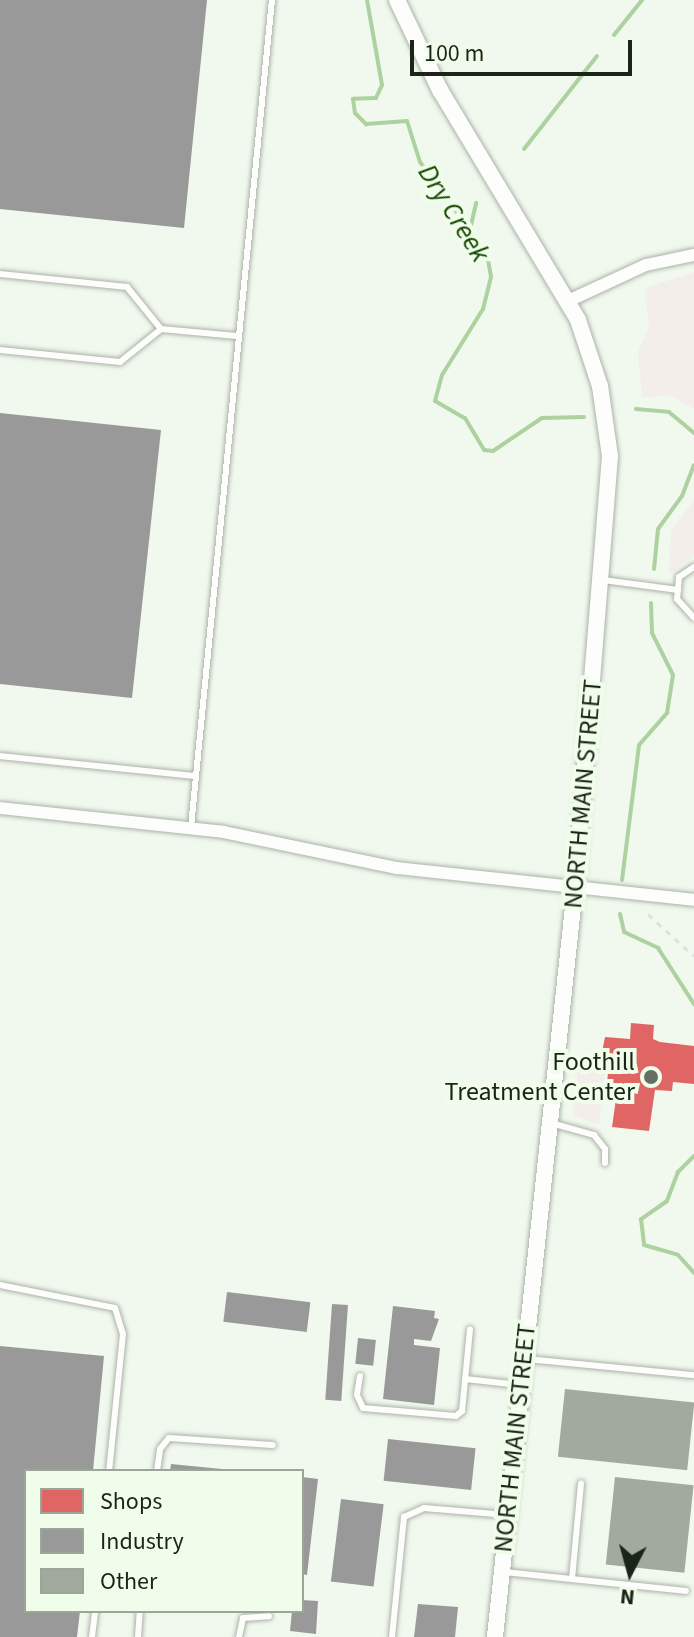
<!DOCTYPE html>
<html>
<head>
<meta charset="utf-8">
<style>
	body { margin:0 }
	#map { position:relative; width:694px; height:1637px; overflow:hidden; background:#f1f9ee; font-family:"Source Sans 3",sans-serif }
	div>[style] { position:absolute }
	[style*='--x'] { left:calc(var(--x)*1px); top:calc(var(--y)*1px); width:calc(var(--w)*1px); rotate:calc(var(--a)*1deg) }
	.green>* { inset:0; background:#f3eeea }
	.shops>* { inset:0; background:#e06666 }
	.industry>* { inset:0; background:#999; transform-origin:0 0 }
	.stream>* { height:4px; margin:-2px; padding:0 2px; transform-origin:2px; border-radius:2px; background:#acd2a0 }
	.building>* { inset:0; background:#a2aaa0; transform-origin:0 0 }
	.path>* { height:3px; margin-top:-1.5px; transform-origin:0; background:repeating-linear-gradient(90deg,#dde0dc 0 6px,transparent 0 12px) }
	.roads { filter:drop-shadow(0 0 2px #abb3a9) drop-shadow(0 0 2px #abb3a9) }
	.service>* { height:6px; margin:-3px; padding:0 3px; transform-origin:3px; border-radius:3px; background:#fdfefc }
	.minor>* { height:12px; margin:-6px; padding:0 6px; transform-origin:6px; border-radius:6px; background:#fdfefc }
	.tertiary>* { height:16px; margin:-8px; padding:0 8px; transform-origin:8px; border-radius:8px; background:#fdfefc }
	.dots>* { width:22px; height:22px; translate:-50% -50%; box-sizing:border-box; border:4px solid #effdea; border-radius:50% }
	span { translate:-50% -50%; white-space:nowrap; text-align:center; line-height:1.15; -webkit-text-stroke:8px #effdea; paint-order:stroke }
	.street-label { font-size:26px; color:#1b2419 }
	.poi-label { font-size:26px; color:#1b2419 }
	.right { translate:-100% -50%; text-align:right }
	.water-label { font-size:28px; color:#164600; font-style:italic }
	.legend { position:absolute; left:24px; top:1469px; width:280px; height:144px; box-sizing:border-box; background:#effdea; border:2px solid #9aa696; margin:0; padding:10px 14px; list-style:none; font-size:24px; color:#1b2419 }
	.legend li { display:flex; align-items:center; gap:16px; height:40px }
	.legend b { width:40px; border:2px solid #9aa696 }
	.north { position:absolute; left:590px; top:1533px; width:80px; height:80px; -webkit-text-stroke:6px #effdea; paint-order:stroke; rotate:186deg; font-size:22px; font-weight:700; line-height:32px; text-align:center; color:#1b2419 }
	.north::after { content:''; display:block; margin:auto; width:28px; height:36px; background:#1b2419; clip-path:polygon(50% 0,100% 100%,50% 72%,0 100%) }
	.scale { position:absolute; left:410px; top:40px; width:222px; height:36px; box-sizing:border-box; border:4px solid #1b2419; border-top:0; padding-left:10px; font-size:24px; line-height:28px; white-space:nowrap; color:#1b2419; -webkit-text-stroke:6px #effdea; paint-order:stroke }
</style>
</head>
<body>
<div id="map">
	<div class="green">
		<div style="clip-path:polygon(694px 272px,694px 409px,669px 395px,642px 398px,638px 352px,649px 327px,645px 288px)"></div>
		<div style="clip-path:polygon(694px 500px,694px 556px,669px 574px,671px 531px)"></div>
		<div style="clip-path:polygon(585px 1061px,605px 1072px,599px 1125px,573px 1115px,578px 1065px)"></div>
	</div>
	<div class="shops">
		<div style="clip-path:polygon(631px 1023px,654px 1025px,653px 1039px,660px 1042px,694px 1046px,694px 1084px,673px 1082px,672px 1091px,655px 1090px,649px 1131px,612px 1127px,618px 1085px,607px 1084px,608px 1072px,598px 1072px,605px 1037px,630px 1039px)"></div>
	</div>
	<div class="industry">
		<div style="clip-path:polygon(0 0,207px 0,184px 228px,0 209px)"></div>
		<div style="clip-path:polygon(0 413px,161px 430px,132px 698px,0 684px)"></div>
		<div style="left:227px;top:1292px;width:84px;height:30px;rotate:7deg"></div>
		<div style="left:332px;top:1304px;width:16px;height:96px;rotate:4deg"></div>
		<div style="clip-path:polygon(393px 1306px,435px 1311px,434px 1318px,439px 1319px,431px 1341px,414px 1339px,414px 1345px,440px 1348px,434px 1405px,383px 1399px)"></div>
		<div style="left:358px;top:1338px;width:18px;height:26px;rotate:6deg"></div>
		<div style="clip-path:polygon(0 1346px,104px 1356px,93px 1471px,26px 1471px,26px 1611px,80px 1611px,77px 1637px,0 1637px)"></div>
		<div style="left:388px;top:1439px;width:88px;height:42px;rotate:6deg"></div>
		<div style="clip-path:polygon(171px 1464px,222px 1469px,222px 1471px,170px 1471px)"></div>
		<div style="clip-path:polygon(302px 1477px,318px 1479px,307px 1575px,302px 1574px)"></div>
		<div style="left:341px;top:1499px;width:43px;height:83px;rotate:7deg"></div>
		<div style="clip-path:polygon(302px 1600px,318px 1601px,316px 1634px,290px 1631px,292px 1611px,302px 1611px)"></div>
		<div style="clip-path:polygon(418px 1604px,458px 1607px,455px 1637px,414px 1637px)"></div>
	</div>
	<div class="stream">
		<div style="--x:367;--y:0;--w:86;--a:80"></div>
		<div style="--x:382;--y:85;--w:14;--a:115"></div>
		<div style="--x:376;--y:98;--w:23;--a:178"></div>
		<div style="--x:353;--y:99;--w:14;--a:82"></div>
		<div style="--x:355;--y:113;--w:16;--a:45"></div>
		<div style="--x:366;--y:124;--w:41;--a:-4.2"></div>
		<div style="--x:407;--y:121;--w:43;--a:72.4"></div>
		<div style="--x:420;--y:162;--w:114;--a:53.9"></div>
		<div style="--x:487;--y:254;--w:23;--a:80"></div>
		<div style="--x:491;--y:277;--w:33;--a:104"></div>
		<div style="--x:483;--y:309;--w:78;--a:121.8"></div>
		<div style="--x:442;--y:375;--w:27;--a:105"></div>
		<div style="--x:435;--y:401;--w:34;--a:30"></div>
		<div style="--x:465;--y:418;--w:37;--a:59"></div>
		<div style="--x:484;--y:450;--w:9;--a:6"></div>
		<div style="--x:493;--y:451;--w:59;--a:-34"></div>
		<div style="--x:542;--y:418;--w:42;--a:-1.4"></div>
		<div style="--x:614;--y:35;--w:45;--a:-51.3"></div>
		<div style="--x:524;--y:149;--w:118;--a:-51.9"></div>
		<div style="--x:469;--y:234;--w:32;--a:-77"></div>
		<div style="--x:636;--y:409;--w:33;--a:5"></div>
		<div style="--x:669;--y:412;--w:33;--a:40"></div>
		<div style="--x:654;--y:569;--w:40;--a:-84.3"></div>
		<div style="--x:658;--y:529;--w:41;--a:-54"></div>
		<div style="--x:682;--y:496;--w:33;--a:-69"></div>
		<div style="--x:622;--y:880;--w:136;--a:-82.8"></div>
		<div style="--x:639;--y:745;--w:43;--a:-48.8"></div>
		<div style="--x:667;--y:713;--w:38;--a:-81"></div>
		<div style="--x:673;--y:675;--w:47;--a:-116.6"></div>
		<div style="--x:652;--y:633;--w:30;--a:-92"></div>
		<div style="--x:620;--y:914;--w:18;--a:77"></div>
		<div style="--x:624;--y:932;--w:38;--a:25"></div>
		<div style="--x:658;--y:948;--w:67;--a:57.3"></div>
		<div style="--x:694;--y:1156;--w:23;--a:135"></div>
		<div style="--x:678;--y:1172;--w:31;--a:111"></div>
		<div style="--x:667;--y:1201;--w:32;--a:145"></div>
		<div style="--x:641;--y:1219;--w:26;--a:83"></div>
		<div style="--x:644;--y:1245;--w:35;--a:16"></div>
		<div style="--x:678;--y:1255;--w:24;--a:48"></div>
	</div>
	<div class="building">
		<div style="left:565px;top:1389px;width:130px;height:68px;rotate:6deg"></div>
		<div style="left:615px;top:1477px;width:79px;height:88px;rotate:6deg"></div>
	</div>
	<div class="path">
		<div style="--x:648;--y:914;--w:62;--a:42.4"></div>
	</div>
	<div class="roads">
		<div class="service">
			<div style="--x:0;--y:274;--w:128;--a:5.8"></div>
			<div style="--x:127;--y:287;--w:54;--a:51"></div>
			<div style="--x:0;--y:350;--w:121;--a:5.7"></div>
			<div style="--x:120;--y:362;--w:53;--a:-38.8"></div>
			<div style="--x:161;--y:329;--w:76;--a:5.3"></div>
			<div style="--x:694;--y:567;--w:18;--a:146"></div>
			<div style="--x:679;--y:577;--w:22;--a:95"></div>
			<div style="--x:677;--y:599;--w:25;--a:48"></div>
			<div style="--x:603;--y:580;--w:76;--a:7.6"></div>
			<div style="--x:0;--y:756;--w:195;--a:5.9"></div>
			<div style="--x:191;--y:827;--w:831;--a:-84.41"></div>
			<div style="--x:551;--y:1123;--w:45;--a:15.6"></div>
			<div style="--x:594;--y:1135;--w:18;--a:52"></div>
			<div style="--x:605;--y:1149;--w:14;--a:90"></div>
			<div style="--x:0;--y:1285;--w:117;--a:11.3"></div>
			<div style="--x:115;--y:1308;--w:27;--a:73"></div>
			<div style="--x:123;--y:1334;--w:138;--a:95.8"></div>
			<div style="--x:527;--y:1359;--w:168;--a:5.5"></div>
			<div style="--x:360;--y:1376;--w:19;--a:99"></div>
			<div style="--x:357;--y:1395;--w:14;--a:65"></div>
			<div style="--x:363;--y:1408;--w:93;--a:4.9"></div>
			<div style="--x:456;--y:1416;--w:8;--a:-40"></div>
			<div style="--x:462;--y:1411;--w:82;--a:-84.4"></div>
			<div style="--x:465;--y:1379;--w:55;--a:6.2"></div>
			<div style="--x:157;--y:1471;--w:22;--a:-82"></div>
			<div style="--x:160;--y:1449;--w:14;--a:-51"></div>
			<div style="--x:169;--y:1438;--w:104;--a:3.9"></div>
			<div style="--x:505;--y:1572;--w:182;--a:6"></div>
			<div style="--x:572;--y:1579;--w:96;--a:-84.6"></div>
			<div style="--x:92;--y:1637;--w:26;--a:-83"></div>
			<div style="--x:138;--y:1637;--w:26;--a:-86"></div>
			<div style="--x:239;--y:1637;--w:19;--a:-78"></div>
			<div style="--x:243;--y:1618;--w:26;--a:-4"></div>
			<div style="--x:392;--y:1637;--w:121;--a:-84.3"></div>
			<div style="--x:404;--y:1517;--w:22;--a:-24"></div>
			<div style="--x:424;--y:1508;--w:83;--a:4.8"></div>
		</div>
		<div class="minor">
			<div style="--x:568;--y:301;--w:86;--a:-24.8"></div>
			<div style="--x:646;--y:265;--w:49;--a:-11.8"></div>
			<div style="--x:0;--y:808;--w:225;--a:6.1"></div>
			<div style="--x:224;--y:832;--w:177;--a:11.8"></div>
			<div style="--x:397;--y:868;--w:299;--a:6.1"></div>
		</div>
		<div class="tertiary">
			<div style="--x:397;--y:0;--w:100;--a:64.5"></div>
			<div style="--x:440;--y:90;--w:268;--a:59"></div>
			<div style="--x:578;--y:320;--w:70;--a:71.6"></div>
			<div style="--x:600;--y:386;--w:71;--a:81.9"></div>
			<div style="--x:610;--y:456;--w:433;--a:94.6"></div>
			<div style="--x:575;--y:888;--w:753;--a:96.1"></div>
		</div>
	</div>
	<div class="dots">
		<div style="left:651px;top:1077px;background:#666f64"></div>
	</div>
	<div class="street-label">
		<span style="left:583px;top:794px;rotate:-85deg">NORTH MAIN STREET</span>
		<span style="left:515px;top:1438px;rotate:-84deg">NORTH MAIN STREET</span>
	</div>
	<div class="poi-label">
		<span class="right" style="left:635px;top:1077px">Foothill<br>Treatment Center</span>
	</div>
	<div class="water-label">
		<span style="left:454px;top:213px;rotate:58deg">Dry Creek</span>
	</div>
	<ul class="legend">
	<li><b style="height:22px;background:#e06666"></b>Shops</li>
	<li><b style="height:22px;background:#999"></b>Industry</li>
	<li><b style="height:22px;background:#a2aaa0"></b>Other</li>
	</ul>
	<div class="north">N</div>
	<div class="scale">100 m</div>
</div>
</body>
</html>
